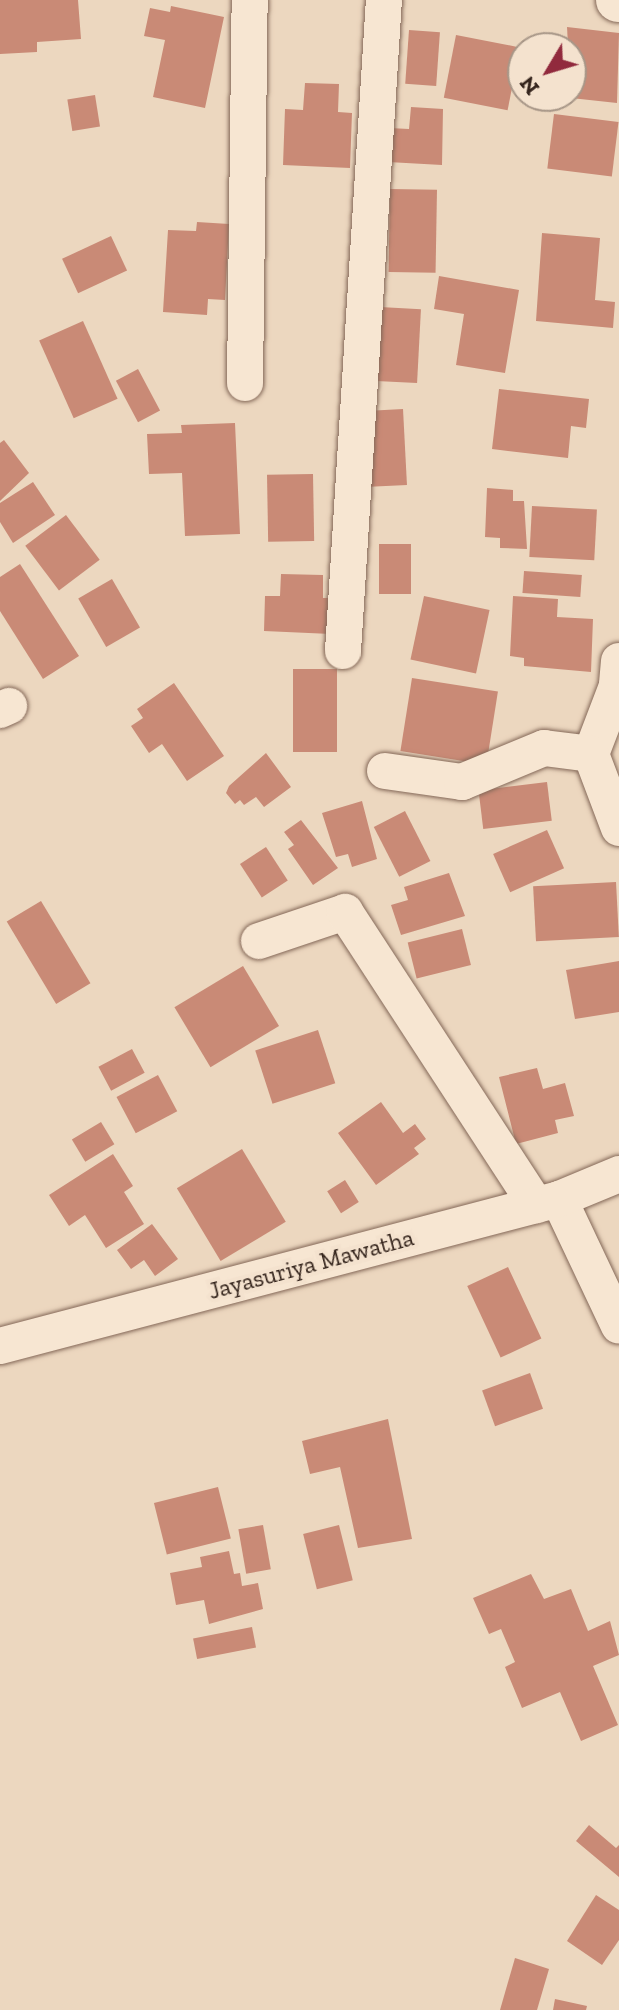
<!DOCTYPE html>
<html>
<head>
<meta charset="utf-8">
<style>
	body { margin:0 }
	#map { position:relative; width:619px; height:2010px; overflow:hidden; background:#ecd7bf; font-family:"Zilla Slab",serif }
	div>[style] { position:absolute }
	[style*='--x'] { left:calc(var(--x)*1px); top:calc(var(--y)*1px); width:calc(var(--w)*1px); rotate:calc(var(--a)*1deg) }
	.building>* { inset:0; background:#c98a76; transform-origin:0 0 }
	.roads { filter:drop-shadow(0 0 2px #846858) drop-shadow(0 0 2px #846858) }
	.street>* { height:36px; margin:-18px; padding:0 18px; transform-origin:18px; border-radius:18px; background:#f7e6d2 }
	.secondary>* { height:44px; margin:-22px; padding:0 22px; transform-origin:22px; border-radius:22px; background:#f7e6d2 }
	span { translate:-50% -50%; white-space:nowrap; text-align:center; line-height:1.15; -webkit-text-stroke:8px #f4e2ce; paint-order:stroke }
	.street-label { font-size:24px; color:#34241c }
	.north { position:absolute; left:507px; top:32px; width:80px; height:80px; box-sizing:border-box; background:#f4e2ce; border:2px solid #a79687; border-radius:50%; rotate:232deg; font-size:22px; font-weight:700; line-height:32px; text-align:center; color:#34241c }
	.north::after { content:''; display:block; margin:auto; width:28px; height:36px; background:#912a3d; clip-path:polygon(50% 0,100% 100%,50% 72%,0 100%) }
</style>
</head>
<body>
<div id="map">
	<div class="building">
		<div style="clip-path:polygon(0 0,78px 0,81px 39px,37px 42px,37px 52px,0 54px)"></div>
		<div style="clip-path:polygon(171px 6px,224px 17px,205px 108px,153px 97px,165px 40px,144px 36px,150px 8px,170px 12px)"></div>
		<div style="clip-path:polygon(567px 27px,619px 33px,617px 103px,571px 98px)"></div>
		<div style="left:409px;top:30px;width:31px;height:54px;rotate:4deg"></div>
		<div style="left:456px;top:35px;width:65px;height:64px;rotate:11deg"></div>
		<div style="clip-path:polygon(305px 83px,339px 84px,338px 112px,352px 113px,350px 168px,283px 165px,285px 109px,303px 110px)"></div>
		<div style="left:95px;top:95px;width:32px;height:28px;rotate:81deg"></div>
		<div style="clip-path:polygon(411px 107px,443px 109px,442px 165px,388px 162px,389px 128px,409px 129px)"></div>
		<div style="left:554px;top:114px;width:65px;height:55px;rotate:7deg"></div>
		<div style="left:390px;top:189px;width:47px;height:83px;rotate:1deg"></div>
		<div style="clip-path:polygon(197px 222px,229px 224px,225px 300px,208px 299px,207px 315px,163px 312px,168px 230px,196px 231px)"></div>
		<div style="clip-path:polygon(542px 233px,600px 238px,595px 300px,615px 302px,613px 328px,536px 321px)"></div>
		<div style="left:111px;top:236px;width:38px;height:54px;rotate:65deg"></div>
		<div style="clip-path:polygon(439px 276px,519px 290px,505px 373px,456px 365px,464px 314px,434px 309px)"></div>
		<div style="left:380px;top:307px;width:41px;height:74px;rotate:3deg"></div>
		<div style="left:83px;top:321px;width:85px;height:48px;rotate:66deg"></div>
		<div style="left:138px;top:369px;width:47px;height:25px;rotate:62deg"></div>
		<div style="clip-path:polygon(499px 389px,589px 399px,586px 428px,571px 426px,568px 458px,492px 449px)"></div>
		<div style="left:403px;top:409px;width:76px;height:37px;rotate:87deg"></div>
		<div style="clip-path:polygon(235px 423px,240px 534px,185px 536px,182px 473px,149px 474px,147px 434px,182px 433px,181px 425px)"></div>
		<div style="clip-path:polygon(4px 440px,29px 473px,0 501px,0 443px)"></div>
		<div style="left:313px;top:474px;width:67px;height:46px;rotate:89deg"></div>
		<div style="clip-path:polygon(33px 482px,55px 515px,13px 543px,0 522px,0 503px)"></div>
		<div style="clip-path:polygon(487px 488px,513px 490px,513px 501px,524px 501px,527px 549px,500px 548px,500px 538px,485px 537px)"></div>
		<div style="left:532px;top:506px;width:65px;height:51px;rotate:3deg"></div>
		<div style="left:66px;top:515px;width:56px;height:51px;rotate:53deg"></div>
		<div style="left:379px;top:544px;width:32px;height:50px"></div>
		<div style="clip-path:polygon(20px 564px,79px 656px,43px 679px,0 611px,0 577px)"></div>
		<div style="left:524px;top:571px;width:58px;height:22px;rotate:4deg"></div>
		<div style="clip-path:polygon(281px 574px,323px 575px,323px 598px,332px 598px,331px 634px,264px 631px,265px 596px,280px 596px)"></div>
		<div style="left:112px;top:579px;width:56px;height:39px;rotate:60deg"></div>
		<div style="left:424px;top:596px;width:67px;height:65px;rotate:12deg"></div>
		<div style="clip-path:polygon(513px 596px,558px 599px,557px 617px,593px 619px,591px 672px,524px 666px,524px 658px,510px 656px)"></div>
		<div style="left:293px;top:669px;width:44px;height:83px"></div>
		<div style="left:412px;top:678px;width:87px;height:74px;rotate:9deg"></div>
		<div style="clip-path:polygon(174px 683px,224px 756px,187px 781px,162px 744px,149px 753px,131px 726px,143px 718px,137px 709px)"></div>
		<div style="clip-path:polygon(266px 753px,291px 787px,264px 807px,256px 797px,244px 805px,240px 800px,235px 804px,226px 793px,229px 786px)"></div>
		<div style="left:547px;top:782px;width:39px;height:69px;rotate:83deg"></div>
		<div style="clip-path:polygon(362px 801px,377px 859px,352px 867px,348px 854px,336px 857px,322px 813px)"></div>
		<div style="left:405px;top:811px;width:56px;height:35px;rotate:63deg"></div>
		<div style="clip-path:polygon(301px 820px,338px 868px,313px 885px,288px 849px,294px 845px,284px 832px)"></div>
		<div style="left:547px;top:830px;width:42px;height:59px;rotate:66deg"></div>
		<div style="left:266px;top:847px;width:40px;height:31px;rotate:57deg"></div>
		<div style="clip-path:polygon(449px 873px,465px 916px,401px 935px,391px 905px,408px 900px,404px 887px)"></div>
		<div style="left:616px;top:882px;width:55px;height:83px;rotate:87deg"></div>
		<div style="left:41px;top:901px;width:96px;height:40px;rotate:59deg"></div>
		<div style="left:462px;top:929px;width:37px;height:56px;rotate:76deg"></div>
		<div style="clip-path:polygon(619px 961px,619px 1012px,575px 1019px,566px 970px)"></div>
		<div style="left:243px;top:966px;width:70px;height:80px;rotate:59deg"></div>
		<div style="left:318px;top:1030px;width:56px;height:66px;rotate:72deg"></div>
		<div style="left:132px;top:1049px;width:27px;height:38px;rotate:62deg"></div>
		<div style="clip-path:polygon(537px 1068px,543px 1089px,565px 1083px,574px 1116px,555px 1120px,558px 1133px,516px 1144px,499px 1077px)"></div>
		<div style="left:158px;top:1075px;width:41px;height:47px;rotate:62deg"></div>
		<div style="clip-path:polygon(381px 1102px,403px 1133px,415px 1124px,426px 1139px,414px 1148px,419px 1154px,376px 1185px,338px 1133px)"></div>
		<div style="left:101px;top:1122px;width:26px;height:34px;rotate:59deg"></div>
		<div style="left:242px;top:1149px;width:85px;height:76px;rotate:59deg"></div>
		<div style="clip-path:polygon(113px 1154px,133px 1186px,124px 1192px,144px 1224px,106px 1248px,85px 1215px,69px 1226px,49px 1195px)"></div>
		<div style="left:345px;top:1180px;width:26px;height:21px;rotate:58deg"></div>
		<div style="clip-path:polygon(152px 1224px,178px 1259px,155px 1276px,144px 1260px,131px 1269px,117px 1250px)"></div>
		<div style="left:508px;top:1267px;width:79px;height:45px;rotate:65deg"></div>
		<div style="left:530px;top:1373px;width:38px;height:51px;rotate:70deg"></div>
		<div style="clip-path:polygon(388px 1419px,412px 1539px,358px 1548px,340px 1467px,310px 1474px,302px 1441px)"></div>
		<div style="left:218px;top:1487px;width:53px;height:66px;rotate:76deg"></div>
		<div style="left:263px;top:1525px;width:45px;height:25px;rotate:80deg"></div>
		<div style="left:339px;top:1525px;width:57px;height:37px;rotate:76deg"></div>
		<div style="clip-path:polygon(229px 1551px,234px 1574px,240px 1573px,242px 1586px,258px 1583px,263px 1609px,209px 1624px,204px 1600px,176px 1605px,170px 1573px,202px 1567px,200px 1557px)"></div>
		<div style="clip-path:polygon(531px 1574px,544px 1599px,571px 1589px,588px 1631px,610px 1621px,619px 1655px,593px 1666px,618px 1725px,581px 1741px,560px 1692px,522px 1708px,505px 1667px,515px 1662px,501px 1629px,489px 1634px,473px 1598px)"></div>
		<div style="left:252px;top:1627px;width:21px;height:60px;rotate:79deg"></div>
		<div style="clip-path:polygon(589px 1825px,616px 1848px,619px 1845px,619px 1877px,576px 1841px)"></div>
		<div style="clip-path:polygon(596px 1895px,619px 1910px,619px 1940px,602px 1965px,567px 1941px)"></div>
		<div style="clip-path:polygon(515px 1958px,549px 1969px,537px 2010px,500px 2010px)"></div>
		<div style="clip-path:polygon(555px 1999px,587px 2006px,586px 2010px,553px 2010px)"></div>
	</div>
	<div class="roads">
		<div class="street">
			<div style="--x:245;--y:383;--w:383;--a:-89.3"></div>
			<div style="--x:343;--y:651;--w:652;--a:-86.4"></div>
			<div style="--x:619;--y:661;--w:25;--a:95"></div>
			<div style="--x:617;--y:686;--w:73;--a:110.9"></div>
			<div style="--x:591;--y:754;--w:79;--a:69.3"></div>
			<div style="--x:0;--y:710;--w:10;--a:-24"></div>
			<div style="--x:385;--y:771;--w:78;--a:8.1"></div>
			<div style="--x:462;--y:782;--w:89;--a:-22.5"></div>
			<div style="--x:544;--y:748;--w:47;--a:7.3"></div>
			<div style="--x:259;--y:941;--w:91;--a:-18.6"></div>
			<div style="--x:345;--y:912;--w:350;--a:56.9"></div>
			<div style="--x:559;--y:1199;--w:140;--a:64.7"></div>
			<div style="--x:0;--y:1346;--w:578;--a:-14.73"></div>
			<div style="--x:559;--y:1199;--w:65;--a:-22.6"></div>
		</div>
		<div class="secondary">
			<div style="--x:618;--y:0;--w:1;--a:0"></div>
		</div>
	</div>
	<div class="street-label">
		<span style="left:311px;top:1264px;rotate:-15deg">Jayasuriya Mawatha</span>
	</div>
	<div class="north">N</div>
</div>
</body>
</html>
